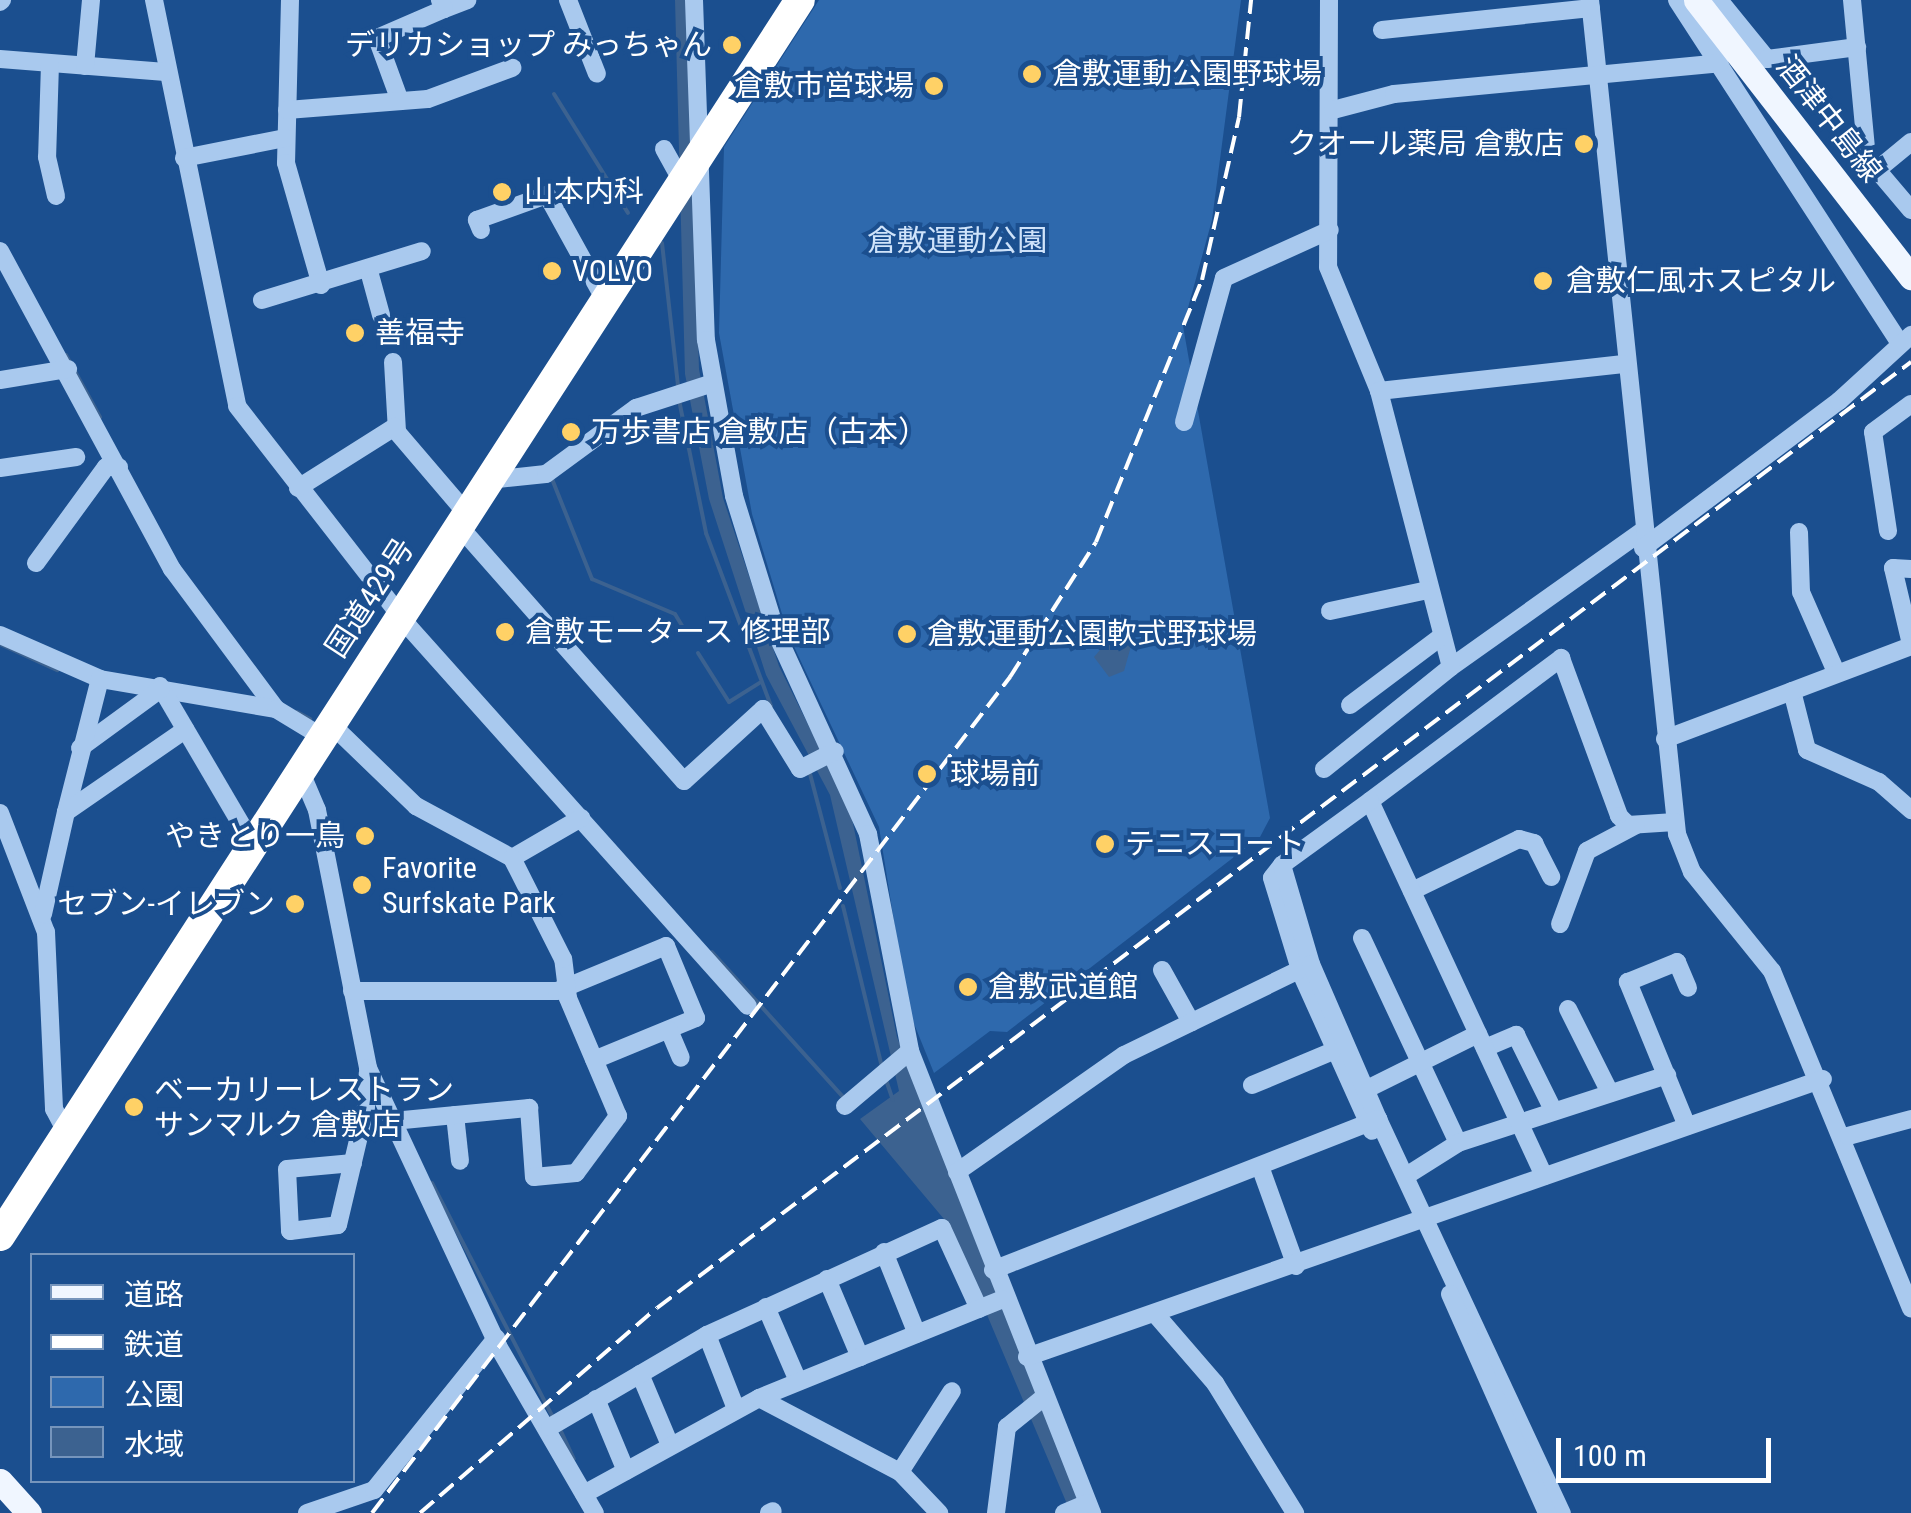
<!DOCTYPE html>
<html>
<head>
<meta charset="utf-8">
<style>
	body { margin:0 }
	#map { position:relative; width:1911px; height:1513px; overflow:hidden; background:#1b4f8f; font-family:"Roboto Condensed","Noto Sans JP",sans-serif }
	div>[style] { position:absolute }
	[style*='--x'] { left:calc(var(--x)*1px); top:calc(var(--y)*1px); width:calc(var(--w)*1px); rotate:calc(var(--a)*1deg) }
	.green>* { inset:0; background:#2e69ad }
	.water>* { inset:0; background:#3c6290 }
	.stream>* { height:4px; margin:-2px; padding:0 2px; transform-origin:2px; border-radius:2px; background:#3c6290 }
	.minor>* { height:18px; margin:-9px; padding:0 9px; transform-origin:9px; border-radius:9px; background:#a9c9ee }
	.major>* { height:25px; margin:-12.5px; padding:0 12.5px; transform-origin:12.5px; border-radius:12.5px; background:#f0f6ff }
	.highway>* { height:30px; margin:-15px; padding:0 15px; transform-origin:15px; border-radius:15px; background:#fff }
	.rail>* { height:4px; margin-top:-2px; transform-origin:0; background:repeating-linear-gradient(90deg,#fff 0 18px,transparent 0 26px) }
	.dots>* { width:28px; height:28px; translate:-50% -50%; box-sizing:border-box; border:5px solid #1b4f8f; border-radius:50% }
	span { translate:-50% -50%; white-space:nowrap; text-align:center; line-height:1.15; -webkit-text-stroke:8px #1b4f8f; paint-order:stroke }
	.poi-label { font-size:30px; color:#fff }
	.right { translate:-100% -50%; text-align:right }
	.left { translate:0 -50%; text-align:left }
	.street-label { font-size:30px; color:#fff }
	.park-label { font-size:30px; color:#cfe3fa }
	.legend { position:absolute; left:30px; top:1253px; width:325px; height:230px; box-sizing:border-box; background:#1b4f8f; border:2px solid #7695bc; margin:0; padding:12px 18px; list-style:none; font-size:30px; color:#fff }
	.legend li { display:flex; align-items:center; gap:20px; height:50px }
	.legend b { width:50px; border:2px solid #7695bc }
	.scale { position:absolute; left:1556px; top:1438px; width:215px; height:45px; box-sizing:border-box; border:5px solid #fff; border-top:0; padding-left:12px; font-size:30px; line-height:35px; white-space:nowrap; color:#fff; -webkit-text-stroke:8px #1b4f8f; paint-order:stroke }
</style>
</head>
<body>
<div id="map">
	<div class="green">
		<div style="clip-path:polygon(819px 0,1241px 0,1212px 220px,1183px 326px,1270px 818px,1260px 837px,1007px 1032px,990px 1031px,934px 1073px,908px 1009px,879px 827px,788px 634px,752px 514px,719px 333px,724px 147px)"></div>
	</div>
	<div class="water">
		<div style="clip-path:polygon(675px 0,688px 0,699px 369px,723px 498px,779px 666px,850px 809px,897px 1037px,1078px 1498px,1067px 1504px,949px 1225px,860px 1119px,899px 1091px,830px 795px,766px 675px,709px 499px,685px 374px)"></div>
		<div style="clip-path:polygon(1116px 631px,1133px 639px,1124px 671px,1109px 677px,1094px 657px)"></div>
	</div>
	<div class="stream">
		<div style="--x:554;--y:94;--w:140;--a:58.1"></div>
		<div style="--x:662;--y:243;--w:144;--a:83.6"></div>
		<div style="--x:66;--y:355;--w:71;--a:61.3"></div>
		<div style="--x:679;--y:400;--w:136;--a:78.5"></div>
		<div style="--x:706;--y:533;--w:185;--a:69.4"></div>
		<div style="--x:552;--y:479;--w:108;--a:68.2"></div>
		<div style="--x:592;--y:579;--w:90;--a:22.9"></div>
		<div style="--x:675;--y:614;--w:21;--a:59"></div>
		<div style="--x:0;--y:644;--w:63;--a:24.5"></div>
		<div style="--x:698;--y:653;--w:58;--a:57.7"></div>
		<div style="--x:729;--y:702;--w:36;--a:-32"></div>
		<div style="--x:297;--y:712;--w:15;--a:28"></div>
		<div style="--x:809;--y:770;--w:122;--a:75.3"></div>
		<div style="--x:843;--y:906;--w:166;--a:76.4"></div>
		<div style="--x:712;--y:952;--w:195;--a:47.9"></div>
		<div style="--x:886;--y:1080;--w:21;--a:71"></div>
		<div style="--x:432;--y:1183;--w:266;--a:62.7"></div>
		<div style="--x:559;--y:1427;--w:35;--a:65"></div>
	</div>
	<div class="minor">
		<div style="--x:154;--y:0;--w:414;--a:78.4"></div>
		<div style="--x:237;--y:406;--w:280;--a:52.1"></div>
		<div style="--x:409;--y:627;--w:508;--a:48.19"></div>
		<div style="--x:290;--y:0;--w:163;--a:91.4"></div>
		<div style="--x:286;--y:163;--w:127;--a:74"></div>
		<div style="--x:568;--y:0;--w:79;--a:68.6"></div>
		<div style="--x:694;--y:0;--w:340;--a:88"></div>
		<div style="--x:706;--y:340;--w:158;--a:79.8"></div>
		<div style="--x:734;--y:496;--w:145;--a:72.8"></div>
		<div style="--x:777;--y:635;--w:219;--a:65.4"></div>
		<div style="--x:868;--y:834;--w:221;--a:79"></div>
		<div style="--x:910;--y:1051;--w:497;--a:68.5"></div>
		<div style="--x:1329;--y:0;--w:267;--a:90.2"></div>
		<div style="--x:1328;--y:267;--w:134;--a:67.6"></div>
		<div style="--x:1379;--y:391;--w:285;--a:75.4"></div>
		<div style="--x:1451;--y:667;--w:233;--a:-35.4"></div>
		<div style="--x:1590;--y:0;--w:839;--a:84.04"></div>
		<div style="--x:1677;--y:834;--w:41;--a:68.5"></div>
		<div style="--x:1692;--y:872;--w:127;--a:51.1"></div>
		<div style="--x:1772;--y:971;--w:365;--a:67.6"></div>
		<div style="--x:1677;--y:0;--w:409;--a:57"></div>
		<div style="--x:1719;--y:0;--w:76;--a:50.9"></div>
		<div style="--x:1767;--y:59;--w:91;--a:-7.6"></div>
		<div style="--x:1852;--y:0;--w:159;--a:84.6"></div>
		<div style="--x:1867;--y:158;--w:68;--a:49.8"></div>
		<div style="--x:0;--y:2;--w:3;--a:-45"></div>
		<div style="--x:444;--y:9;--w:25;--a:-21"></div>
		<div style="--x:1382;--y:30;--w:210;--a:-6"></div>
		<div style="--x:0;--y:59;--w:166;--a:4.5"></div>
		<div style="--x:50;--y:64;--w:93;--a:91.8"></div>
		<div style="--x:47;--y:157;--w:40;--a:77"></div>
		<div style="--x:85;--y:66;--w:66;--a:-84.8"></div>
		<div style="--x:400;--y:101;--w:67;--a:-110.1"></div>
		<div style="--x:377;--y:38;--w:73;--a:-23.4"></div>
		<div style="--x:444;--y:9;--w:10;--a:-114"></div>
		<div style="--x:287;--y:110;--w:141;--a:-4.5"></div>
		<div style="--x:428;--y:99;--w:90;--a:-20.3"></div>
		<div style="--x:1333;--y:110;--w:63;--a:-14.7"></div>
		<div style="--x:1394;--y:94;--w:327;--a:-5.4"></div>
		<div style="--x:664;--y:149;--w:37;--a:61"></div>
		<div style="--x:184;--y:158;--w:103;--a:-11.2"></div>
		<div style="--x:1877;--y:170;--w:44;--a:-39.5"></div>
		<div style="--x:481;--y:230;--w:11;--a:-112"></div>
		<div style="--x:477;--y:220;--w:74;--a:-19.7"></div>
		<div style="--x:547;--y:195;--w:120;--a:61.1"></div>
		<div style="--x:0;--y:251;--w:362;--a:61.6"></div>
		<div style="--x:172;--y:569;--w:174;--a:53.4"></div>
		<div style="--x:369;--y:271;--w:46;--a:74.7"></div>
		<div style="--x:262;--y:300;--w:167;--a:-17"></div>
		<div style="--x:393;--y:362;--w:70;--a:86.7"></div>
		<div style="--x:397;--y:432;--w:108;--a:49.5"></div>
		<div style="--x:0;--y:380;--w:69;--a:-9.2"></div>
		<div style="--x:1379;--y:391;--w:246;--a:-6.3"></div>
		<div style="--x:1184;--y:422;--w:149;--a:-74.5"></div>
		<div style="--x:1224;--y:278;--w:116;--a:-24.4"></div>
		<div style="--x:0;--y:468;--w:77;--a:-8.2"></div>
		<div style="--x:488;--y:480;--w:58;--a:-5.9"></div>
		<div style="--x:546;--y:474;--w:112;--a:-36.3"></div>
		<div style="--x:636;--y:408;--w:78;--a:-18"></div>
		<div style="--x:298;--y:488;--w:115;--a:-32.2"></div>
		<div style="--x:459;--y:526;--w:340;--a:48.6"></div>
		<div style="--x:684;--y:781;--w:107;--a:-42.3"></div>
		<div style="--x:763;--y:709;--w:70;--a:58.3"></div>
		<div style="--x:800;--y:769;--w:39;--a:-27"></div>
		<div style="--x:1888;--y:531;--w:100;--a:-98.6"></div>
		<div style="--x:1873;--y:432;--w:47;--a:-36.4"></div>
		<div style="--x:1799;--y:532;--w:60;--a:88.1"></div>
		<div style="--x:1801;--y:592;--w:87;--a:66.4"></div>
		<div style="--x:1643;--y:548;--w:245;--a:-36.9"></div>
		<div style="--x:1839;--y:401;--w:98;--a:-42.5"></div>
		<div style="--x:36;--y:563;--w:119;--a:-53.9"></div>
		<div style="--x:106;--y:467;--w:13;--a:0"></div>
		<div style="--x:1911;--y:569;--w:18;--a:-177"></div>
		<div style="--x:1893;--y:568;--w:78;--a:76.7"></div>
		<div style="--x:1330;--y:611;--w:100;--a:-12.1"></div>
		<div style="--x:0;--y:635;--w:109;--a:23.7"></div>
		<div style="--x:100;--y:679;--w:179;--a:9.7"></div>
		<div style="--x:276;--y:709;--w:54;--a:31.3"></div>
		<div style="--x:160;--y:686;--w:182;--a:59.6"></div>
		<div style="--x:1792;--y:691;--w:61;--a:75.7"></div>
		<div style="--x:1807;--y:750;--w:79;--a:24"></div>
		<div style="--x:1879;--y:782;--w:43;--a:41.2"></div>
		<div style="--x:1350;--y:705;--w:115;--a:-36.9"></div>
		<div style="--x:330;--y:723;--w:120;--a:44"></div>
		<div style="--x:416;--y:806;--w:109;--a:28.4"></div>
		<div style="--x:512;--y:858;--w:80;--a:-30.1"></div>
		<div style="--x:1665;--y:739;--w:263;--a:-20.7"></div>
		<div style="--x:80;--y:748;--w:100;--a:-36.1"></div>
		<div style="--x:1324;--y:769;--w:163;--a:-38.8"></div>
		<div style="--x:300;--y:770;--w:43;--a:67"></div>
		<div style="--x:317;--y:810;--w:263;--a:78.8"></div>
		<div style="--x:368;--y:1068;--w:307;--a:64.9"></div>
		<div style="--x:498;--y:1346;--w:193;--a:59.9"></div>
		<div style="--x:1370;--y:801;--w:239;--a:-36.8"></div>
		<div style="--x:1561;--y:658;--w:168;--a:69.8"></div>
		<div style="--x:1619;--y:816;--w:13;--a:45"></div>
		<div style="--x:1628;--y:825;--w:47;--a:-3.7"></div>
		<div style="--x:66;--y:812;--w:137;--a:-75.7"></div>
		<div style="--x:0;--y:813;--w:128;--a:68.9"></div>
		<div style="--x:46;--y:932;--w:177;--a:87.4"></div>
		<div style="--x:54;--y:1109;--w:24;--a:62"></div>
		<div style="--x:1282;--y:865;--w:16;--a:128"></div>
		<div style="--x:1272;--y:878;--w:99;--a:73"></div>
		<div style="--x:1301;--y:973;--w:173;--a:65.8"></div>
		<div style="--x:1412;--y:891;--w:119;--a:-25.9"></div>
		<div style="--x:1519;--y:839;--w:16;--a:15"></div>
		<div style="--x:1534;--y:843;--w:38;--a:63"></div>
		<div style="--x:43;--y:914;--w:105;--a:-77.3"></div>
		<div style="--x:66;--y:812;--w:145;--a:-34.6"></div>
		<div style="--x:1560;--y:924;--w:78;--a:-69.7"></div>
		<div style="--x:1587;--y:851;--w:55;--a:-28"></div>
		<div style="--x:1362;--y:938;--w:226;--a:64.9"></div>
		<div style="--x:1162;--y:970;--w:60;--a:60.9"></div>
		<div style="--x:352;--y:991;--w:205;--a:0"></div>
		<div style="--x:557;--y:991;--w:118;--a:-22.4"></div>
		<div style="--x:666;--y:946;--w:78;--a:67.4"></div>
		<div style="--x:696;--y:1018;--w:110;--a:157.6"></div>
		<div style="--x:1568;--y:1009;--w:94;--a:63.4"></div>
		<div style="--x:669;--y:1030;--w:30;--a:67"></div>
		<div style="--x:1485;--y:1048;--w:34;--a:-23"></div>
		<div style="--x:1516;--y:1035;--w:84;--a:63.7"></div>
		<div style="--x:1252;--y:1085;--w:86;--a:-22.7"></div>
		<div style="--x:1367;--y:1089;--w:124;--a:-26.4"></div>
		<div style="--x:845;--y:1106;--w:85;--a:-40.2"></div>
		<div style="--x:455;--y:1115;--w:46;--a:83.8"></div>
		<div style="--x:393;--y:1121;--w:137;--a:-5.5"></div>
		<div style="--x:529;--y:1108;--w:69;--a:85.9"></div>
		<div style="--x:534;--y:1177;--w:42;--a:-5.4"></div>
		<div style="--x:576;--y:1173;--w:71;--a:-53.6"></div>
		<div style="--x:618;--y:1116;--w:128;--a:-113"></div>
		<div style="--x:568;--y:998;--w:39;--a:-97"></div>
		<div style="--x:563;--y:959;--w:113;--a:-116.8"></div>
		<div style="--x:1687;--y:1126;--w:156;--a:-112.3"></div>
		<div style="--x:1628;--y:982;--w:53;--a:-22.2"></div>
		<div style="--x:1677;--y:962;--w:28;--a:67"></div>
		<div style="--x:1848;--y:1136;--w:65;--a:-15.1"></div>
		<div style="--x:353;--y:1163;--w:66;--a:174.8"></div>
		<div style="--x:287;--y:1169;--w:62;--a:87.2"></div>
		<div style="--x:290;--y:1231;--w:48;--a:-7.1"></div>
		<div style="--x:338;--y:1225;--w:121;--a:-76.7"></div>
		<div style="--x:366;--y:1107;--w:34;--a:-87"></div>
		<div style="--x:1261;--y:1169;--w:103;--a:70.2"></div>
		<div style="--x:957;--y:1172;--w:204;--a:-35"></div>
		<div style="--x:1124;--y:1055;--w:206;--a:-25.9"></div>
		<div style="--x:1406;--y:1176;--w:62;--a:-32.4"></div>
		<div style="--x:1458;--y:1143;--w:220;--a:-18"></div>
		<div style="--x:1544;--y:1176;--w:413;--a:-114.9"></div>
		<div style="--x:1370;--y:801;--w:109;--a:144"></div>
		<div style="--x:1282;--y:865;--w:103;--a:73.7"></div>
		<div style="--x:1311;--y:964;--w:169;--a:66.6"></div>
		<div style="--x:1378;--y:1119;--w:435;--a:65"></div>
		<div style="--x:884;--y:1252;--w:88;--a:68.1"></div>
		<div style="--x:993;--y:1270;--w:414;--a:-21.4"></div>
		<div style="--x:827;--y:1279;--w:85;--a:67.1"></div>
		<div style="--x:1450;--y:1294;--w:240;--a:66.1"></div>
		<div style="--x:766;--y:1307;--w:81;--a:66.6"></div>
		<div style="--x:1157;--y:1316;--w:89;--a:49.1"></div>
		<div style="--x:1215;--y:1383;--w:153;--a:58.4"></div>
		<div style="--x:707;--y:1335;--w:79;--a:68.6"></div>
		<div style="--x:1027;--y:1357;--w:843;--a:-19.25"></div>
		<div style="--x:640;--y:1374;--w:77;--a:67.1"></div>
		<div style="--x:759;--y:1398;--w:159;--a:27.7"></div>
		<div style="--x:900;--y:1472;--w:57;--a:46.4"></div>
		<div style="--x:596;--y:1399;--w:78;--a:67.4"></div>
		<div style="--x:550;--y:1427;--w:182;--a:-30.4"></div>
		<div style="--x:707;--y:1335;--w:258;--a:-24.5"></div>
		<div style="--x:942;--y:1228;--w:89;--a:65.4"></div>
		<div style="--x:900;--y:1472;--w:96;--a:-57.3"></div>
		<div style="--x:584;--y:1494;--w:200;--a:-28.7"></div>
		<div style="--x:759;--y:1398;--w:263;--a:-22.1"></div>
		<div style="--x:307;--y:1513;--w:71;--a:-18.9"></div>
		<div style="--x:374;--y:1490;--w:195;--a:-51.2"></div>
		<div style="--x:769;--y:1513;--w:4;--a:-27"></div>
		<div style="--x:996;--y:1513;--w:87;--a:-82.7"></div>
		<div style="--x:1007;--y:1427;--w:46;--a:-38.9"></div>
		<div style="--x:1064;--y:1513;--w:25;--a:-23"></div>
	</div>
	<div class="major">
		<div style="--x:1696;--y:0;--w:351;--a:52.2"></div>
		<div style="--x:0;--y:1481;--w:43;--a:47.8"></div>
	</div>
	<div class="highway">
		<div style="--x:0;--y:1236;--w:1472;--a:-57.09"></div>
	</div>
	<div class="rail">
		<div style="--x:372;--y:1513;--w:1052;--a:-52.65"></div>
		<div style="--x:1010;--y:677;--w:160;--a:-57.5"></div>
		<div style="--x:1096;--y:542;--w:283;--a:-68"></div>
		<div style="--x:1202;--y:280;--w:167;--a:-77.2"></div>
		<div style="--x:1239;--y:117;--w:118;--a:-84.1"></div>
		<div style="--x:420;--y:1513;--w:313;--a:-40.9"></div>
		<div style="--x:657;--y:1308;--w:1571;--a:-37.03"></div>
	</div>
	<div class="dots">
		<div style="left:732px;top:45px;background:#ffd166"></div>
		<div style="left:1032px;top:74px;background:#ffd166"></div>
		<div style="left:934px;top:86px;background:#ffd166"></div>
		<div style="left:1584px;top:144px;background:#ffd166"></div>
		<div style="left:502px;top:192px;background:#ffd166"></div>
		<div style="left:552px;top:271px;background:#ffd166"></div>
		<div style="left:1543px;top:281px;background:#ffd166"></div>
		<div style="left:355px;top:333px;background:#ffd166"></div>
		<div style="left:571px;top:432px;background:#ffd166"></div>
		<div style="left:505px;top:632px;background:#ffd166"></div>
		<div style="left:907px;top:634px;background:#ffd166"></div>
		<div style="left:927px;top:774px;background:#ffd166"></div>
		<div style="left:365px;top:836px;background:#ffd166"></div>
		<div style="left:1105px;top:844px;background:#ffd166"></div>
		<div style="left:362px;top:885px;background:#ffd166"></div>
		<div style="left:295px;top:904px;background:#ffd166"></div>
		<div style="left:968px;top:987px;background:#ffd166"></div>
		<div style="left:134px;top:1107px;background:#ffd166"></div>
	</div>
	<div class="poi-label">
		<span class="right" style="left:712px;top:45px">デリカショップ みっちゃん</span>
		<span class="left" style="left:1052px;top:74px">倉敷運動公園野球場</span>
		<span class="right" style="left:914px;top:86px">倉敷市営球場</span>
		<span class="right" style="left:1564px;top:144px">クオール薬局 倉敷店</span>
		<span class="left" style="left:524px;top:192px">山本内科</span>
		<span class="left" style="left:572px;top:271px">VOLVO</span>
		<span class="left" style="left:1566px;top:281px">倉敷仁風ホスピタル</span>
		<span class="left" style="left:375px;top:333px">善福寺</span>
		<span class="left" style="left:591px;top:432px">万歩書店 倉敷店（古本）</span>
		<span class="left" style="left:525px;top:632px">倉敷モータース 修理部</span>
		<span class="left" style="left:927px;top:634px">倉敷運動公園軟式野球場</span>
		<span class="left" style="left:950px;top:774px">球場前</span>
		<span class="right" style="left:345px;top:836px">やきとり一鳥</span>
		<span class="left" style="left:1125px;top:844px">テニスコート</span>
		<span class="left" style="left:382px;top:885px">Favorite<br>Surfskate Park</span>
		<span class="right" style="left:275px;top:904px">セブン-イレブン</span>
		<span class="left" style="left:988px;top:987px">倉敷武道館</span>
		<span class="left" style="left:154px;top:1107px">ベーカリーレストラン<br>サンマルク 倉敷店</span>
	</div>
	<div class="street-label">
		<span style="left:1829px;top:119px;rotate:52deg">酒津中島線</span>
		<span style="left:370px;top:598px;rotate:-57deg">国道429号</span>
	</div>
	<div class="park-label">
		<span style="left:957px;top:241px">倉敷運動公園</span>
	</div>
	<ul class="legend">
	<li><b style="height:12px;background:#f0f6ff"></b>道路</li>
	<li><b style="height:12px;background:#fff"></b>鉄道</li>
	<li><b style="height:28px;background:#2e69ad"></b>公園</li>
	<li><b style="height:28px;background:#3c6290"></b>水域</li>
	</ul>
	<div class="scale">100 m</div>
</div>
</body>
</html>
